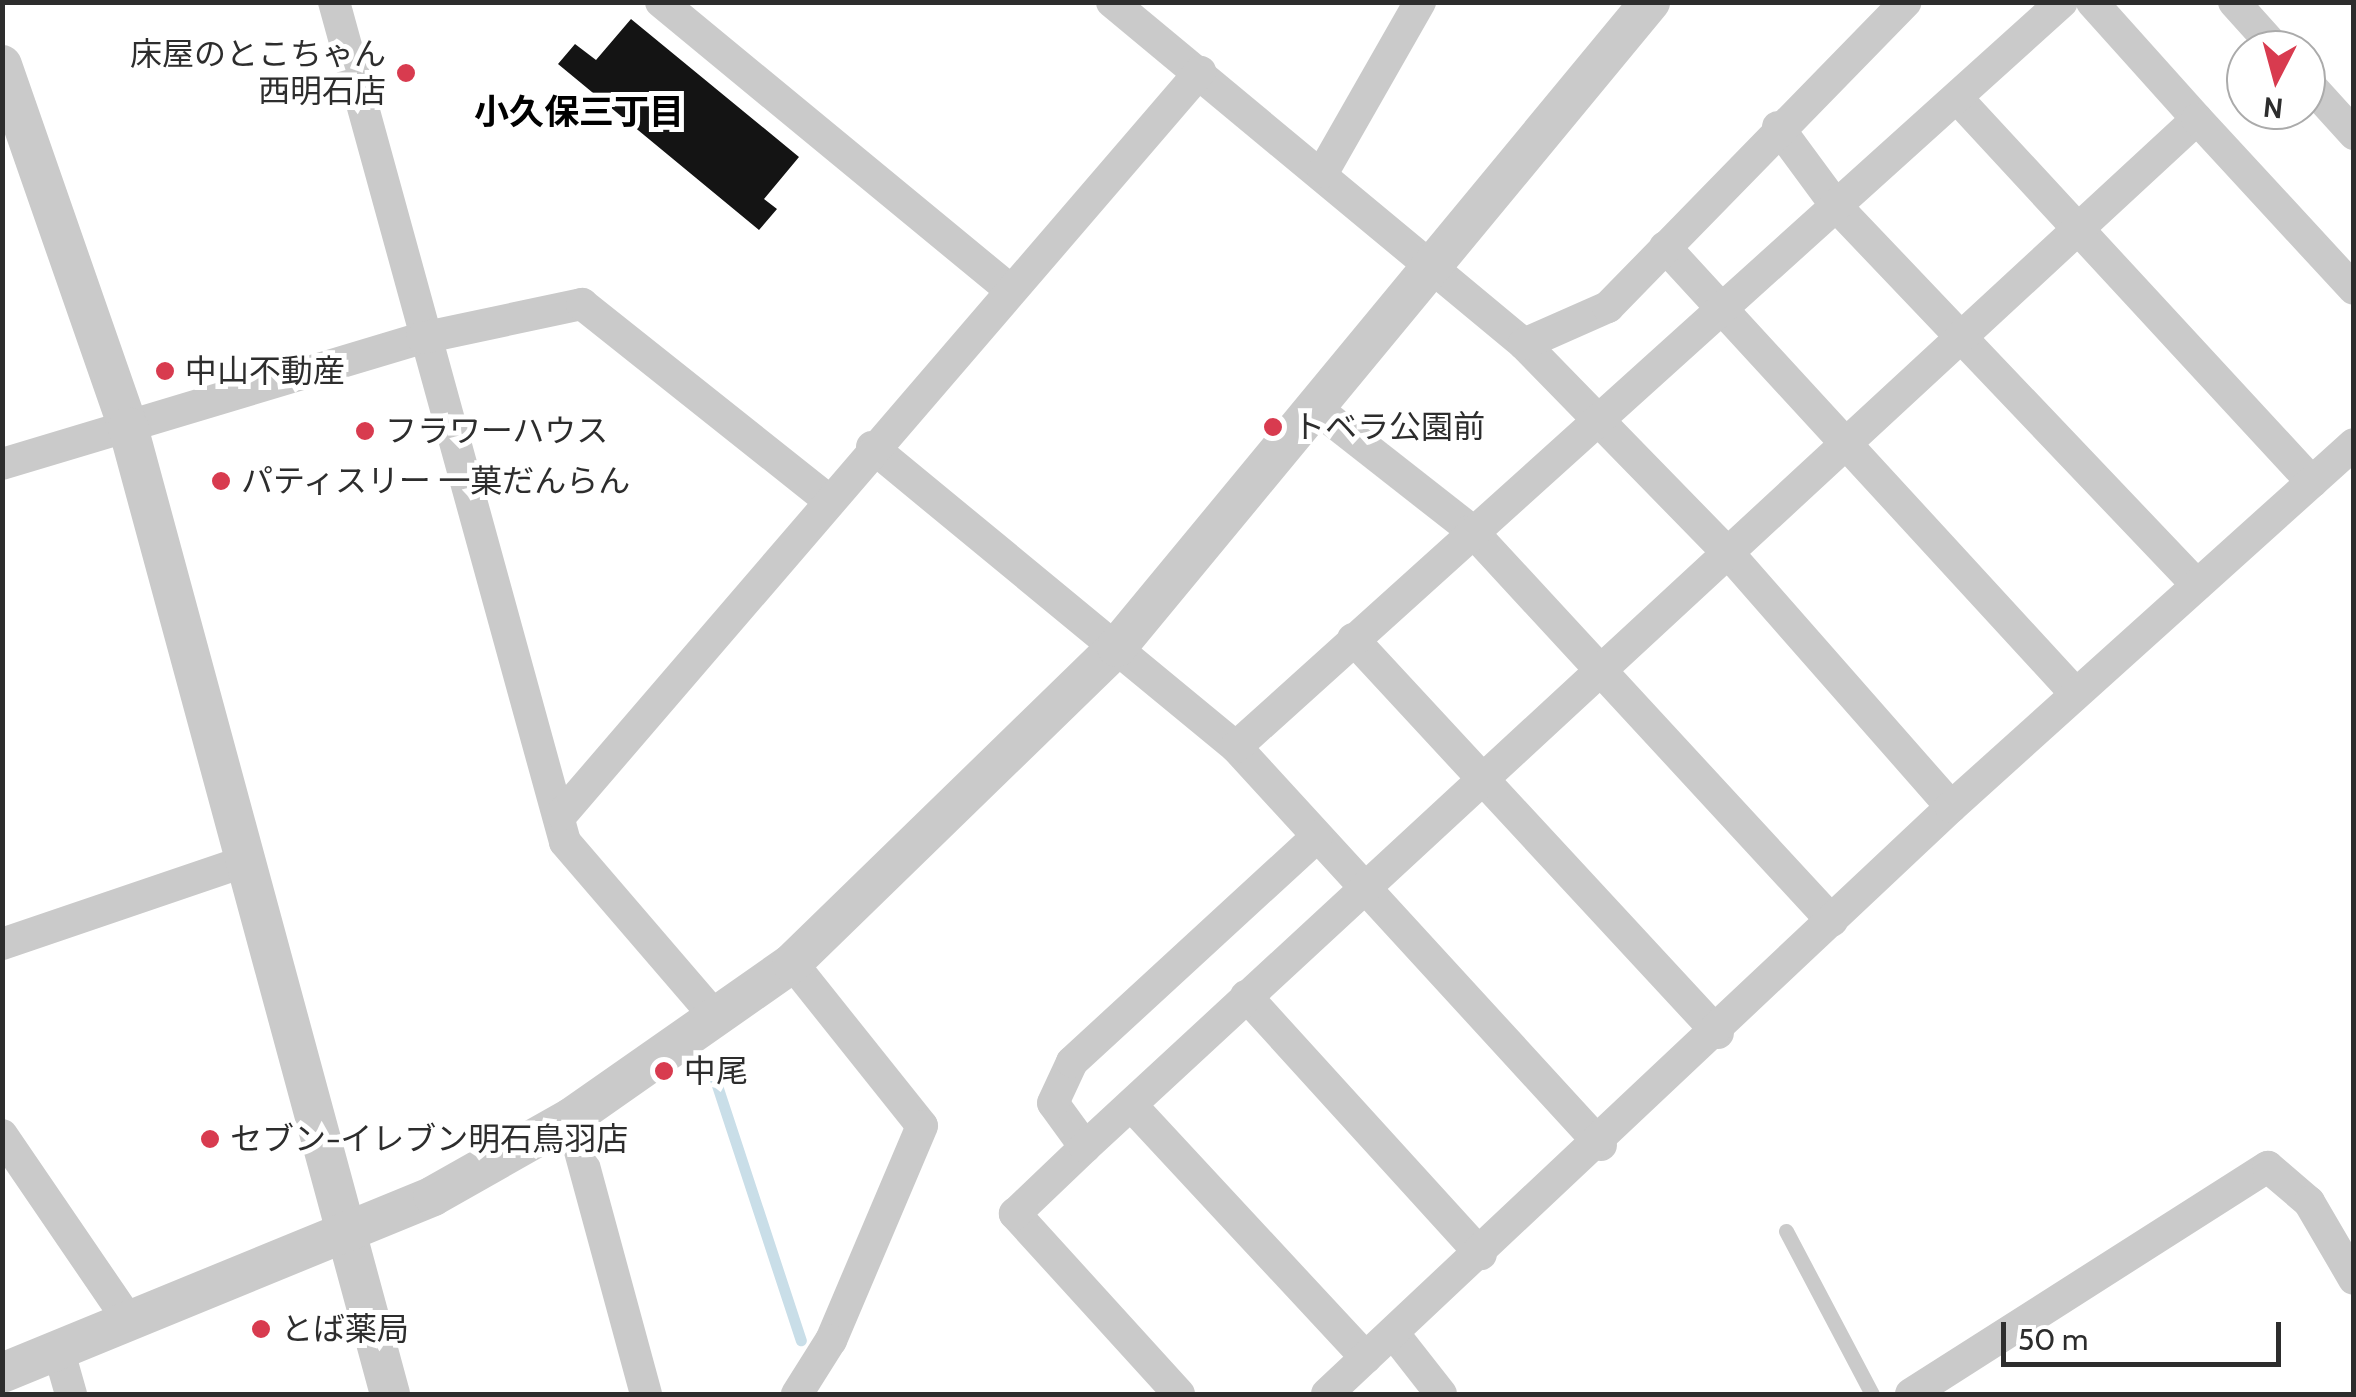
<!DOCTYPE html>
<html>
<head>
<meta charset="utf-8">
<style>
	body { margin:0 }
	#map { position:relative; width:2356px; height:1397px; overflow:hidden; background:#fff; font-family:Cabin,"Noto Sans JP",sans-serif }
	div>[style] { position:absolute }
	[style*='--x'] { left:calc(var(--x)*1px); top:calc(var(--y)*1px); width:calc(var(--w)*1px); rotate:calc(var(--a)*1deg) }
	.stream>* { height:11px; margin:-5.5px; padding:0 5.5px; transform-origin:5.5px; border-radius:5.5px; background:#c9dee8 }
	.building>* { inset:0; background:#141414 }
	.service>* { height:15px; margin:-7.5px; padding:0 7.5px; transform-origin:7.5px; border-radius:7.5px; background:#cacaca }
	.minor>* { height:32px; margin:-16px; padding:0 16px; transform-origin:16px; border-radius:16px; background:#cacaca }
	.tertiary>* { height:40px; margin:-20px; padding:0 20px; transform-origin:20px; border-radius:20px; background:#cacaca }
	.dots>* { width:28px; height:28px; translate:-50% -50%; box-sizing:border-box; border:5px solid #fff; border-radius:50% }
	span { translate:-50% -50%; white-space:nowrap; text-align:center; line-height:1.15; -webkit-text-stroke:10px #fff; paint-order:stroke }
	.poi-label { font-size:32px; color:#2d2d2d }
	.right { translate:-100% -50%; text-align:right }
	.left { translate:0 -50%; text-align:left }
	.neighbourhood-label { font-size:35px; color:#000; font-weight:700 }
	.frame { position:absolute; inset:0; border:5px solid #2d2d2d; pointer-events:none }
	.north { position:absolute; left:2226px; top:30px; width:100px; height:100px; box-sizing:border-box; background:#fff; border:2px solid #ababab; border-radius:50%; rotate:186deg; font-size:28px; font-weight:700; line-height:40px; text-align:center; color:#2d2d2d }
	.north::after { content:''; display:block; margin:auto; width:35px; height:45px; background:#d83b4f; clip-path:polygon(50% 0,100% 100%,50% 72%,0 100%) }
	.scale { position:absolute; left:2001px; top:1322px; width:280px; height:45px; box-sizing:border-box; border:5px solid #2d2d2d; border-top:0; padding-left:12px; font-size:30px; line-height:35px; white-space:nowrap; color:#2d2d2d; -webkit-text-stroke:8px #fff; paint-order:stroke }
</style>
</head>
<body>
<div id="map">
	<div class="stream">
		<div style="--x:709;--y:1061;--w:294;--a:71.8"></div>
	</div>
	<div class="building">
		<div style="clip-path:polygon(631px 19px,799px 157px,764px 199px,777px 209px,759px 230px,558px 64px,575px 44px,596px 60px)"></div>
	</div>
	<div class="service">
		<div style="--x:1786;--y:1231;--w:184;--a:62.2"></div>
	</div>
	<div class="minor">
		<div style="--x:334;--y:2;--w:871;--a:74.62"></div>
		<div style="--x:565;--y:842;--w:225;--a:49.3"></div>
		<div style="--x:661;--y:2;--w:450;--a:39.5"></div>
		<div style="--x:1112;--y:2;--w:535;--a:39.7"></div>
		<div style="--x:1524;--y:344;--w:295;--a:45.7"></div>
		<div style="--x:1730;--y:555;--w:335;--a:48.7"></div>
		<div style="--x:2092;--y:2;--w:157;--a:48.1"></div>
		<div style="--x:2234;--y:2;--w:64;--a:48.1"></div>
		<div style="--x:2306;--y:81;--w:72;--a:47.8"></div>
		<div style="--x:1957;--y:98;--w:523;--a:47.25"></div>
		<div style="--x:1778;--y:127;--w:99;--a:53.6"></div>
		<div style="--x:1837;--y:207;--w:522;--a:46.4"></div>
		<div style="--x:1323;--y:172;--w:196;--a:-60.3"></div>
		<div style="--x:1665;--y:247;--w:607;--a:47.4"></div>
		<div style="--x:1524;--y:344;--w:92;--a:-23.8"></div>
		<div style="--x:1608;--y:307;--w:426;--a:-45.7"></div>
		<div style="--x:1313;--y:406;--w:201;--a:38.1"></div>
		<div style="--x:1471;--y:530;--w:532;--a:47.28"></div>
		<div style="--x:872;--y:447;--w:472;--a:39.5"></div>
		<div style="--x:1236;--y:747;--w:540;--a:47.48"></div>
		<div style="--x:2;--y:464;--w:438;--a:-16.7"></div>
		<div style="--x:422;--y:338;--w:164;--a:-12"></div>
		<div style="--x:582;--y:304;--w:313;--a:38.5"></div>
		<div style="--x:1353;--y:639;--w:537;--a:47.19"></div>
		<div style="--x:1236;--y:747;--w:1112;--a:-42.05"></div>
		<div style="--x:562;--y:814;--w:979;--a:-49.31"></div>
		<div style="--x:2;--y:944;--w:255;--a:-18.8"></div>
		<div style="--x:792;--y:963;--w:208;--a:51.4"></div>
		<div style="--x:922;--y:1126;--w:233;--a:113"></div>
		<div style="--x:831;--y:1340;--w:64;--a:122.2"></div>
		<div style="--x:1246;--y:996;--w:349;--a:47.7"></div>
		<div style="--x:1131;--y:1105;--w:345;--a:47.1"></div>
		<div style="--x:571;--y:1118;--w:286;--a:74.8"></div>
		<div style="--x:2;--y:1135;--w:224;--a:55.7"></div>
		<div style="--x:1085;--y:1147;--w:54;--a:-126"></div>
		<div style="--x:1053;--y:1103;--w:45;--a:-65.1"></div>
		<div style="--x:1072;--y:1062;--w:333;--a:-42.6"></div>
		<div style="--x:1394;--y:1334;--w:76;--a:51.9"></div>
		<div style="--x:59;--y:1352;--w:44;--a:74.1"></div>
		<div style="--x:1179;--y:1394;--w:244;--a:-132.3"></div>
		<div style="--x:1015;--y:1214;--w:97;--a:-43.7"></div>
		<div style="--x:1085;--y:1147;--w:1514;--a:-42.75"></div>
		<div style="--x:2197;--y:119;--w:231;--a:47.3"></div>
		<div style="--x:1327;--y:1394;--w:857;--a:-43.25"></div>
		<div style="--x:1951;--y:807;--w:542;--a:-42.01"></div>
		<div style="--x:1911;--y:1394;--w:423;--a:-32.5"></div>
		<div style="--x:2268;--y:1167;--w:54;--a:40.5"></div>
		<div style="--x:2309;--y:1202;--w:89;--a:59.7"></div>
	</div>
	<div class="tertiary">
		<div style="--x:2;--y:65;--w:383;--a:70.8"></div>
		<div style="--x:128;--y:427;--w:1002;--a:74.84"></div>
		<div style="--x:2;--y:1373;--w:466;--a:-22.3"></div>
		<div style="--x:433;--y:1196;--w:159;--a:-29.5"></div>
		<div style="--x:571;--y:1118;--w:270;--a:-35"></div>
		<div style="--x:792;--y:963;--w:453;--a:-44.2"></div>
		<div style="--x:1117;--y:647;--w:837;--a:-50.43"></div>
	</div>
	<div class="dots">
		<div style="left:406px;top:73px;background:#d83b4f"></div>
		<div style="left:165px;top:371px;background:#d83b4f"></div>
		<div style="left:1273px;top:427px;background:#d83b4f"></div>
		<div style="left:365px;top:431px;background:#d83b4f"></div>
		<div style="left:221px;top:481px;background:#d83b4f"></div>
		<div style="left:664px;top:1071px;background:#d83b4f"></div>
		<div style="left:210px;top:1139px;background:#d83b4f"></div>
		<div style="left:261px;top:1329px;background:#d83b4f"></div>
	</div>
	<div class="poi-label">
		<span class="right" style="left:386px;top:73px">床屋のとこちゃん<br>西明石店</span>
		<span class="left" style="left:185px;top:371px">中山不動産</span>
		<span class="left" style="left:1293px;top:427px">トベラ公園前</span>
		<span class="left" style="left:385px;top:431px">フラワーハウス</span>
		<span class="left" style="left:241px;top:481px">パティスリー 一菓だんらん</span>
		<span class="left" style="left:684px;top:1071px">中尾</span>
		<span class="left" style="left:230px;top:1139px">セブン−イレブン明石鳥羽店</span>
		<span class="left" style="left:281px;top:1329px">とば薬局</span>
	</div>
	<div class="neighbourhood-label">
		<span style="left:579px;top:112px">小久保三丁目</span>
	</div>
	<div class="frame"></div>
	<div class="north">N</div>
	<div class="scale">50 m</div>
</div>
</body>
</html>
